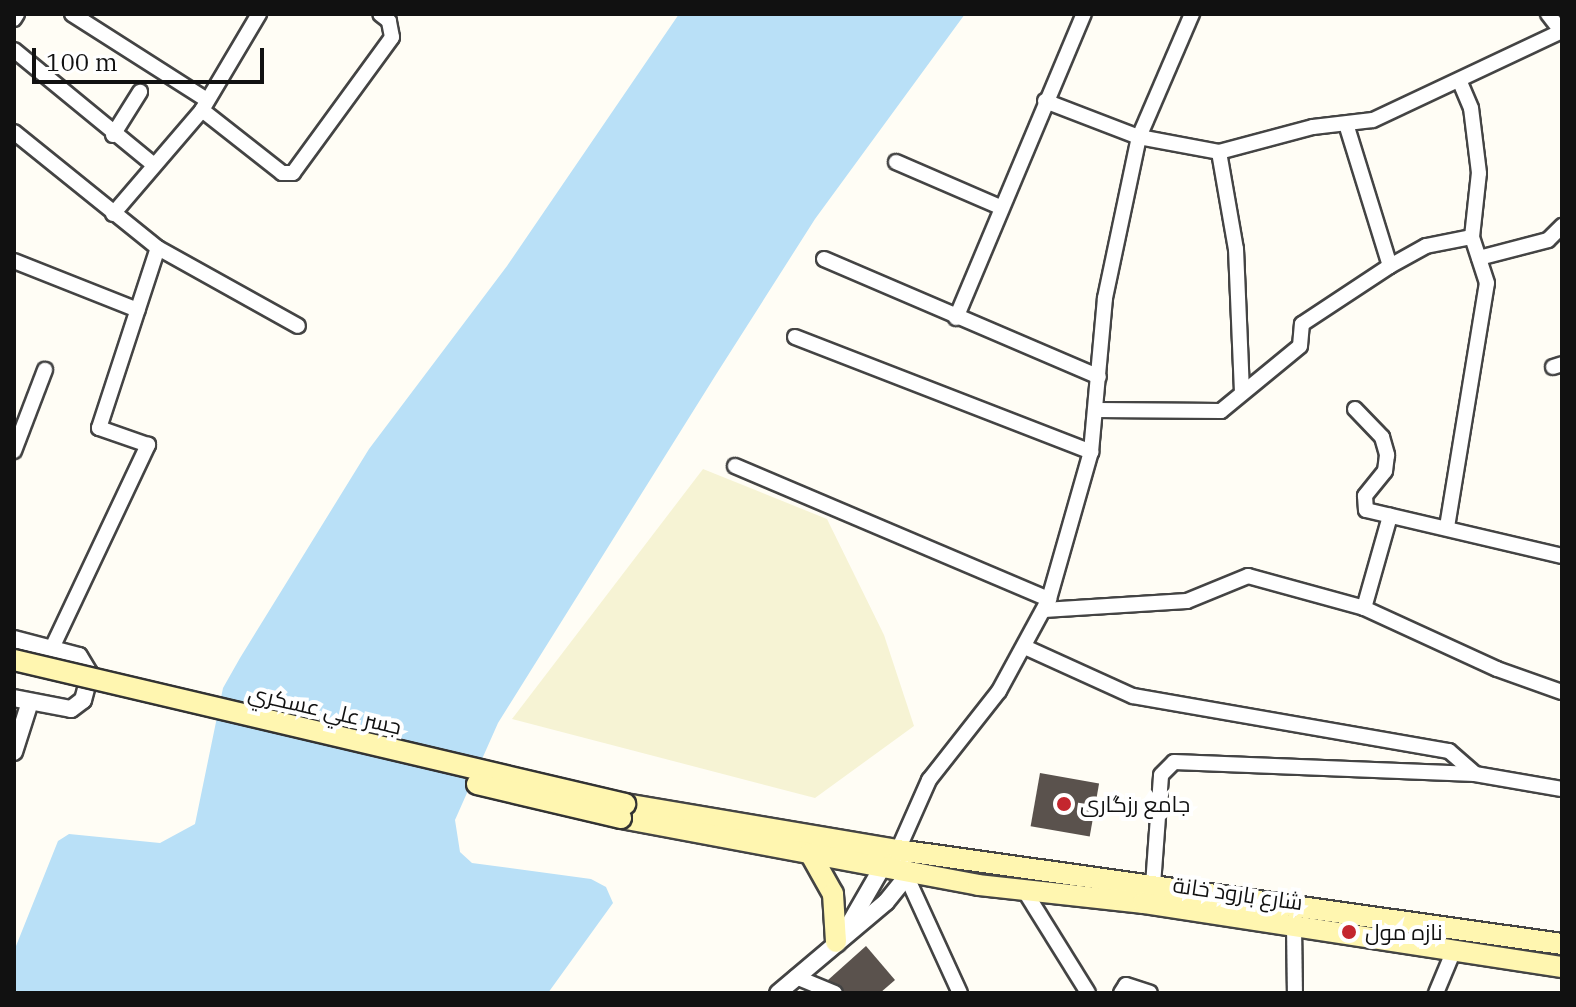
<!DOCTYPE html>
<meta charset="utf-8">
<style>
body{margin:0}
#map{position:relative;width:1576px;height:1007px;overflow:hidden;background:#fffdf5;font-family:"IBM Plex Serif",Cairo,serif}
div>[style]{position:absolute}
.farmland>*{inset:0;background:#f6f3d4}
.water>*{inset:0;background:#b9e0f7}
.building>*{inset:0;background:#5a524d;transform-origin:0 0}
.roads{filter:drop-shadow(2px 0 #444) drop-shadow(-2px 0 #444) drop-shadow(0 2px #444) drop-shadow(0 -2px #444)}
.minor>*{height:14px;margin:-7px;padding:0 7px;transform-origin:7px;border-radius:7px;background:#fff}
.tertiary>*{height:16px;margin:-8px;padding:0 8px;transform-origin:8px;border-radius:8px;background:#fff}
.secondary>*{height:20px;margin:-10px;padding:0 10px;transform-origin:10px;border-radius:10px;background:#fff6b0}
.bridges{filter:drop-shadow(2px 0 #333) drop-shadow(-2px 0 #333) drop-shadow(0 2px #333) drop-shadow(0 -2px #333)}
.secondary-bridge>*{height:20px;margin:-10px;padding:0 10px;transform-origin:10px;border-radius:10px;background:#fff6b0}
.dots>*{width:22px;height:22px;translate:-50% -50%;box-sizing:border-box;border:4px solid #fff;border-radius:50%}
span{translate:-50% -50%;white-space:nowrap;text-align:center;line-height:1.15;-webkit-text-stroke:8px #fff;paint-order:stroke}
.street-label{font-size:22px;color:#111}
.poi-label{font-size:22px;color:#111}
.left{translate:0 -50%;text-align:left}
.frame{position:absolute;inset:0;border:16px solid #111;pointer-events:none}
.scale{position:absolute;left:32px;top:48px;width:232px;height:36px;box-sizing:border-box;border:4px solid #111;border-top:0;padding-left:10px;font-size:24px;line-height:28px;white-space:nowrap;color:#111;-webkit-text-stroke:6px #fff;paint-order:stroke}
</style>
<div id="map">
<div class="farmland">
<div style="clip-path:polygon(703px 469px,827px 519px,884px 635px,914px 726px,815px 798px,512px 719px)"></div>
</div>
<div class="water">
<div style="clip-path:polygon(679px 14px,965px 14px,815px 219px,717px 373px,498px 723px,455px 820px,460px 852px,472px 863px,591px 879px,606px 887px,613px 903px,548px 993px,14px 993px,14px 951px,58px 841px,69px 834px,160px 843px,195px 824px,223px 688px,240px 658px,369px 449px,507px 266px)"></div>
</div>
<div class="building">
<div style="left:1040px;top:773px;width:60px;height:54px;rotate:10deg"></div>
<div style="clip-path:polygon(866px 946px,895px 980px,880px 993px,845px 993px,828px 980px)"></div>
</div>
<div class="roads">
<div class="minor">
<div style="left:72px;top:14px;width:156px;rotate:32.5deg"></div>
<div style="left:1548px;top:14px;width:23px;rotate:52deg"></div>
<div style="left:14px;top:19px;width:6px;rotate:-59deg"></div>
<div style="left:14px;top:50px;width:181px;rotate:39.4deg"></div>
<div style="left:1045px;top:101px;width:101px;rotate:21deg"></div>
<div style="left:1139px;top:137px;width:81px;rotate:10.6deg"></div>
<div style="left:1219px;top:152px;width:97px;rotate:-14.9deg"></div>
<div style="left:1313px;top:127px;width:60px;rotate:-6.7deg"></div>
<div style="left:1373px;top:120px;width:209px;rotate:-25.2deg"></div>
<div style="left:202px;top:110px;width:102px;rotate:38.2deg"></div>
<div style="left:282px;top:173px;width:11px"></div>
<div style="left:293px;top:173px;width:168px;rotate:-53.9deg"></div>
<div style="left:392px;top:37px;width:16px;rotate:-101deg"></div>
<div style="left:389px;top:21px;width:11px;rotate:-142deg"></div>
<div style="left:14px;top:132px;width:185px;rotate:38.9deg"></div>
<div style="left:158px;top:248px;width:160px;rotate:29.1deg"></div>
<div style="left:113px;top:135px;width:51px;rotate:-57.9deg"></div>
<div style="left:1219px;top:152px;width:98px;rotate:80.1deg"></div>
<div style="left:1236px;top:249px;width:143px;rotate:87.6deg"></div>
<div style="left:896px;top:162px;width:113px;rotate:23.4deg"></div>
<div style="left:113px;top:214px;width:137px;rotate:-49.4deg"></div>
<div style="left:202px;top:110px;width:112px;rotate:-59.3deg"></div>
<div style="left:1479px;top:258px;width:71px;rotate:-14.6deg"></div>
<div style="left:1548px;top:240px;width:20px;rotate:-45deg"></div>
<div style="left:824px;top:259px;width:299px;rotate:23.2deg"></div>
<div style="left:14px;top:261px;width:133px;rotate:21.6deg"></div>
<div style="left:1390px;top:266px;width:41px;rotate:-29.1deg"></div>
<div style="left:1426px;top:246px;width:47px;rotate:-11.1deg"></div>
<div style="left:956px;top:318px;width:330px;rotate:-67.2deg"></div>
<div style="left:795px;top:337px;width:318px;rotate:21.2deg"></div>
<div style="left:1553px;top:367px;width:9px;rotate:-18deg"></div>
<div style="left:1355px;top:409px;width:39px;rotate:46deg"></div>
<div style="left:1382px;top:437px;width:19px;rotate:74deg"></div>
<div style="left:1387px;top:455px;width:16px;rotate:97deg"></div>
<div style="left:1385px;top:471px;width:32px;rotate:129deg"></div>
<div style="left:1365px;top:496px;width:14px;rotate:86deg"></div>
<div style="left:1366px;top:510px;width:201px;rotate:13.2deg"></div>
<div style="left:1097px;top:410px;width:124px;rotate:0.5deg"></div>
<div style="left:1221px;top:411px;width:102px;rotate:-39.4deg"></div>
<div style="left:1300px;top:346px;width:22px;rotate:-85deg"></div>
<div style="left:1302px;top:324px;width:105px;rotate:-33.4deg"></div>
<div style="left:1390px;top:266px;width:149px;rotate:-107.2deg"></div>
<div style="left:14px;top:451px;width:87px;rotate:-69.1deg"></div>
<div style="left:735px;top:466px;width:341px;rotate:23deg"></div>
<div style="left:1447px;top:527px;width:247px;rotate:-80.7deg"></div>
<div style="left:1487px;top:283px;width:48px;rotate:-108.1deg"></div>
<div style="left:1472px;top:237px;width:64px;rotate:-83.8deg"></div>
<div style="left:1479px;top:173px;width:65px;rotate:-97deg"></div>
<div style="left:1471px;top:108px;width:30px;rotate:-113deg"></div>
<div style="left:1364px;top:608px;width:96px;rotate:-74.2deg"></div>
<div style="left:1044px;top:610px;width:143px;rotate:-3.6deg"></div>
<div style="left:1187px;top:601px;width:66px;rotate:-22.3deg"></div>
<div style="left:1248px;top:576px;width:120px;rotate:15.4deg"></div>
<div style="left:1364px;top:608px;width:146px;rotate:24.6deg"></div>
<div style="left:1497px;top:669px;width:69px;rotate:19.5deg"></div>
<div style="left:52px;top:648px;width:225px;rotate:-64.7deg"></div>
<div style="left:148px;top:445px;width:52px;rotate:-160.9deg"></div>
<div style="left:99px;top:428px;width:189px;rotate:-71.9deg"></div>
<div style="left:1027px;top:648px;width:116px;rotate:24.4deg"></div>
<div style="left:1133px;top:696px;width:321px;rotate:9.9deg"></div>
<div style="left:1449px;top:751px;width:35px;rotate:41deg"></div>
<div style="left:898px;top:850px;width:77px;rotate:-66.1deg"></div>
<div style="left:929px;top:780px;width:113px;rotate:-51.8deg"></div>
<div style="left:999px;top:691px;width:105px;rotate:-61.5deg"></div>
<div style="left:1049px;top:599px;width:153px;rotate:-74.1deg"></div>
<div style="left:1091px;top:452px;width:155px;rotate:-84.8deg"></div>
<div style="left:1105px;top:298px;width:165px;rotate:-78.1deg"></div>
<div style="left:1139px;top:137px;width:134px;rotate:-66.7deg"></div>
<div style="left:905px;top:873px;width:132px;rotate:65.4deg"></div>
<div style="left:1153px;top:885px;width:110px;rotate:-85.8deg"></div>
<div style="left:1161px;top:775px;width:18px;rotate:-45deg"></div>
<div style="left:1174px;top:762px;width:301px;rotate:2.3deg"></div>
<div style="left:1475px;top:774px;width:88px;rotate:9.8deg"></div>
<div style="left:1024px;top:890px;width:121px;rotate:58.1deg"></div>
<div style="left:1294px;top:925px;width:68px;rotate:89.2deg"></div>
<div style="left:796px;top:977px;width:42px;rotate:22.3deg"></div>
<div style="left:1121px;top:993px;width:9px;rotate:-58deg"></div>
<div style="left:1126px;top:985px;width:25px;rotate:18deg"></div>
<div style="left:1436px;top:993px;width:47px;rotate:-67.3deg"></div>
</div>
<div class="tertiary">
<div style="left:14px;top:639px;width:67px;rotate:14.7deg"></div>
<div style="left:79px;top:656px;width:21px;rotate:59deg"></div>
<div style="left:90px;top:674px;width:27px;rotate:105deg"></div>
<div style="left:83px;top:700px;width:15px;rotate:143deg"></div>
<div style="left:71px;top:709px;width:58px;rotate:-169.1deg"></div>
<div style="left:14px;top:752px;width:52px;rotate:-72.3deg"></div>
<div style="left:842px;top:937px;width:90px;rotate:-60deg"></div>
<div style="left:778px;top:993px;width:141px;rotate:-40.1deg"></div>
<div style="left:886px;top:902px;width:27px;rotate:-51deg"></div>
<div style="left:903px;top:881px;width:19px;rotate:-90deg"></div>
</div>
<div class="secondary">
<div style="left:625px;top:804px;width:277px;rotate:9.6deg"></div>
<div style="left:898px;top:850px;width:671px;rotate:8.06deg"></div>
<div style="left:621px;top:818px;width:363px;rotate:10.6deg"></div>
<div style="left:978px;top:885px;width:166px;rotate:6.2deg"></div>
<div style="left:1143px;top:903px;width:424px;rotate:8.7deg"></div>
<div style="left:810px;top:853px;width:47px;rotate:60.7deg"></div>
<div style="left:833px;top:894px;width:48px;rotate:86.4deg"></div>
</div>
</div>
<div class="bridges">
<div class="secondary-bridge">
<div style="left:14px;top:660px;width:628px;rotate:13.26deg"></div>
<div style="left:477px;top:784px;width:148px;rotate:13.3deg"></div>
</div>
</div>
<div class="dots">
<div style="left:1064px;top:804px;background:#c4262e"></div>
<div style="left:1349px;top:932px;background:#c4262e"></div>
</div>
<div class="street-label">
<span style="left:325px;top:709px;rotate:13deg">جسر علي عسكري</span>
<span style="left:1238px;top:893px;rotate:8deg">شارع بارود خانة</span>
</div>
<div class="poi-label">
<span class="left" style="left:1080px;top:804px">جامع رزگاری</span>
<span class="left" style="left:1365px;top:932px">نازه مول</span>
</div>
<div class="frame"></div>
<div class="scale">100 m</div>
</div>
